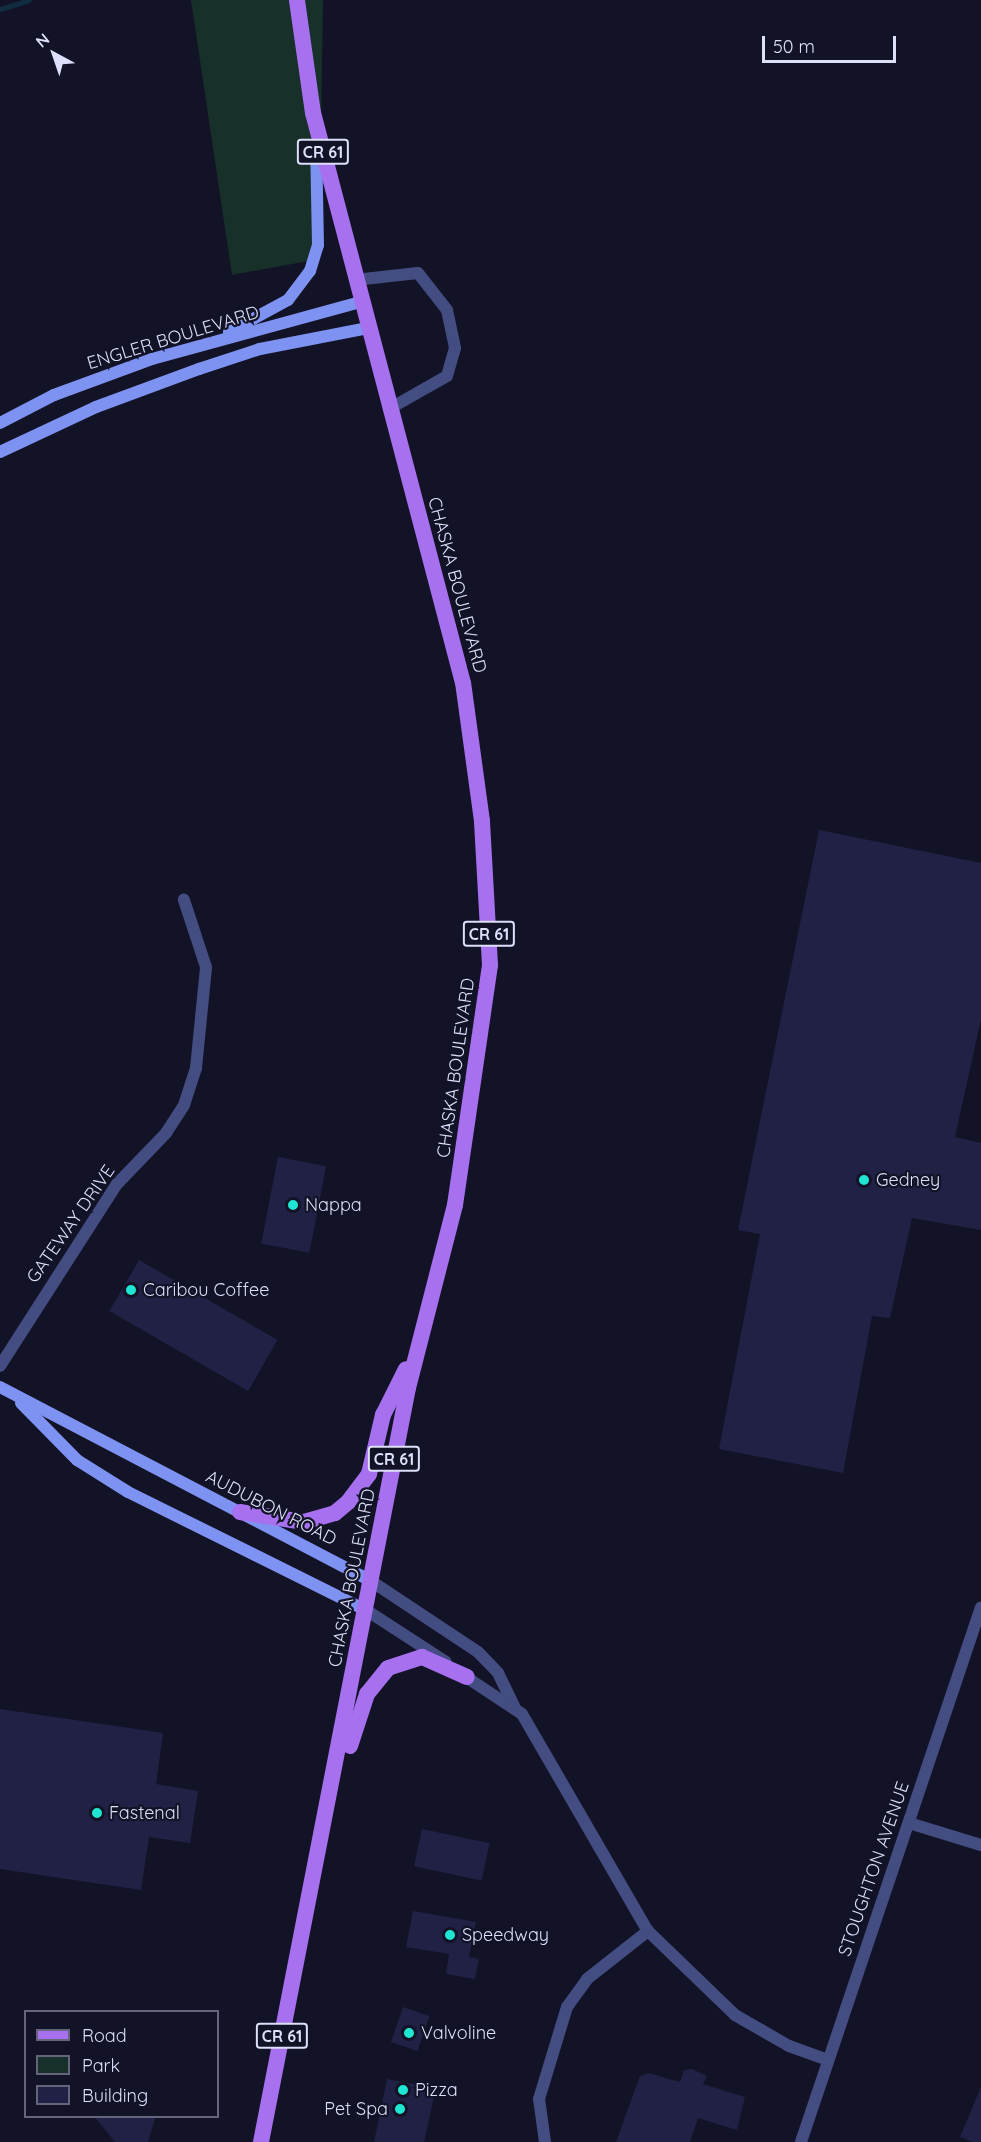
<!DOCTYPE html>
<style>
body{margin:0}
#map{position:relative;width:981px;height:2142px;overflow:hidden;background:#131327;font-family:Quicksand,sans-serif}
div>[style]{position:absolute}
.green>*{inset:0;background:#17302a}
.stream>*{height:5px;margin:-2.5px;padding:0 2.5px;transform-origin:2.5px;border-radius:2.5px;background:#112d42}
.building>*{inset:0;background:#212146;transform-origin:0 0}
.minor>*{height:12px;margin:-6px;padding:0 6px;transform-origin:6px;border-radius:6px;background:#434d81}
.tertiary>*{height:12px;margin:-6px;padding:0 6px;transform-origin:6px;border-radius:6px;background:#434d81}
.secondary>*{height:12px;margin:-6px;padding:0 6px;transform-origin:6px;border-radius:6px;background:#7e92f1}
.primary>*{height:16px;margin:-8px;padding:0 8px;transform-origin:8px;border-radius:8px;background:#a670ef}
.dots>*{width:16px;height:16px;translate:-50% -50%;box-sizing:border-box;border:3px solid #131327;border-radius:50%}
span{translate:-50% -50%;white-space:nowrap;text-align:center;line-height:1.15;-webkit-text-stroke:4.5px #131327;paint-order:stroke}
.shield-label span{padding:2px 4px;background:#131327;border:2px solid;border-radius:4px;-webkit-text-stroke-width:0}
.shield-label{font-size:16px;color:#dddffb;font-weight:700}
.street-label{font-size:18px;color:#dddffb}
.poi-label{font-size:18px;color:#dddffb}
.left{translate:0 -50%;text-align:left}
.right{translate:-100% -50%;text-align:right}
.legend{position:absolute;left:24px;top:2010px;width:195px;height:108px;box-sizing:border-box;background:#131327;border:2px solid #64657c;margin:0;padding:8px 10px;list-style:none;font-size:18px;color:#dddffb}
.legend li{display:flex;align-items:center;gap:12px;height:30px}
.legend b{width:30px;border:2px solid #64657c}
.north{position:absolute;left:24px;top:24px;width:60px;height:60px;-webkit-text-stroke:4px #131327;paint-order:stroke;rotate:320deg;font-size:16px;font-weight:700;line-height:24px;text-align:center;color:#dddffb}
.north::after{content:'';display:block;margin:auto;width:21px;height:27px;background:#dddffb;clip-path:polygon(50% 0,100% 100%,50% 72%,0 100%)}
.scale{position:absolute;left:762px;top:36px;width:134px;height:27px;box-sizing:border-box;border:3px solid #dddffb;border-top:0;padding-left:8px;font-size:18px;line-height:21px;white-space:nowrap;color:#dddffb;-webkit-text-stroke:4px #131327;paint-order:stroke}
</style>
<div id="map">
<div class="green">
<div style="clip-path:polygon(191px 0,323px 0,319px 259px,232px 275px)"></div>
</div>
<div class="stream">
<div style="left:0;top:9px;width:30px;rotate:-17deg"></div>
</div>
<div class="building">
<div style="clip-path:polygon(819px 830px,981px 863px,981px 1019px,955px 1137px,981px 1143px,981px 1230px,912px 1218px,890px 1318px,872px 1316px,843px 1473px,719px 1449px,760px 1234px,738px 1230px)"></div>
<div style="left:278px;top:1157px;width:49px;height:88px;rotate:11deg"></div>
<div style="left:139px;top:1260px;width:160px;height:59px;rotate:30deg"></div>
<div style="clip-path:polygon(0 1709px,163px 1733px,156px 1784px,198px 1791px,190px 1843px,149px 1837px,141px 1890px,0 1869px)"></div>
<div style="left:422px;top:1829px;width:69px;height:38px;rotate:12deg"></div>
<div style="clip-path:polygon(413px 1911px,476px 1922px,469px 1957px,479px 1959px,475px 1979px,446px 1974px,449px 1954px,406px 1947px)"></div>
<div style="left:403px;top:2007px;width:28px;height:37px;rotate:19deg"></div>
<div style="clip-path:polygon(692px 2069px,707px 2076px,703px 2084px,745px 2097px,737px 2130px,698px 2118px,690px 2142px,616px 2142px,640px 2076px,648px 2073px,680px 2082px,684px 2070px)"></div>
<div style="clip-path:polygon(387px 2079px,436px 2088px,424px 2142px,374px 2142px)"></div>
<div style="clip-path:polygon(981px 2087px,981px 2142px,973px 2142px,960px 2137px)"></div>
<div style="clip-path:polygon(94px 2116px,156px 2116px,148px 2142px,115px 2142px)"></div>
</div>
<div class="minor">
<div style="left:355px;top:280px;width:63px;rotate:-6.3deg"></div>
<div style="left:418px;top:273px;width:47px;rotate:51.9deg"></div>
<div style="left:447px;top:310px;width:39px;rotate:78deg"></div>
<div style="left:455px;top:348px;width:29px;rotate:106deg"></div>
<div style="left:447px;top:376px;width:67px;rotate:150.4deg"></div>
<div style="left:0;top:1366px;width:216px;rotate:-57.3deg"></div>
<div style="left:117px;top:1184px;width:71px;rotate:-46.1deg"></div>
<div style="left:166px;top:1133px;width:33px;rotate:-57deg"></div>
<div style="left:184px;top:1105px;width:39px;rotate:-72deg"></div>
<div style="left:196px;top:1068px;width:101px;rotate:-84.3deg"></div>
<div style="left:206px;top:967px;width:71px;rotate:-108.2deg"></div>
<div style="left:909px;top:1823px;width:75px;rotate:17deg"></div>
<div style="left:545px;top:2142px;width:43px;rotate:-97.9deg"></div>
<div style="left:539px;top:2099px;width:96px;rotate:-73.1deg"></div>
<div style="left:567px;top:2007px;width:34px;rotate:-54deg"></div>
<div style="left:587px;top:1979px;width:78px;rotate:-38.2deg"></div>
</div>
<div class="tertiary">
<div style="left:371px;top:1581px;width:128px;rotate:33.6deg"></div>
<div style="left:478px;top:1652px;width:29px;rotate:46deg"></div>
<div style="left:498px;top:1673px;width:37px;rotate:64deg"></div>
<div style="left:366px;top:1610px;width:95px;rotate:33deg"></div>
<div style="left:460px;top:1673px;width:74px;rotate:33.5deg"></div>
<div style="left:522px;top:1714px;width:251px;rotate:59.9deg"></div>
<div style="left:648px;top:1931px;width:121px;rotate:44deg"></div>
<div style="left:735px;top:2015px;width:62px;rotate:29.9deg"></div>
<div style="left:789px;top:2046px;width:41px;rotate:19.7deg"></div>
<div style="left:801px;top:2142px;width:564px;rotate:-71.4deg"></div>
</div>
<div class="secondary">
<div style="left:229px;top:332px;width:67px;rotate:-28.5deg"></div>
<div style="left:288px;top:300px;width:36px;rotate:-53deg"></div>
<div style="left:310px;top:271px;width:27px;rotate:-73deg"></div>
<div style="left:318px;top:245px;width:100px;rotate:-91.1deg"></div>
<div style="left:0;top:423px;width:61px;rotate:-27.4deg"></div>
<div style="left:54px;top:395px;width:104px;rotate:-20.2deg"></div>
<div style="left:152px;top:359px;width:217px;rotate:-15.3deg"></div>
<div style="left:0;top:452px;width:106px;rotate:-25.1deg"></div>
<div style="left:96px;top:407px;width:110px;rotate:-20.3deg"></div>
<div style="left:199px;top:369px;width:64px;rotate:-18.2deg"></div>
<div style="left:260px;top:349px;width:110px;rotate:-11deg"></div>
<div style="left:0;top:1387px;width:419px;rotate:27.6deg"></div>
<div style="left:21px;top:1403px;width:80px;rotate:45.5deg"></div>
<div style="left:77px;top:1460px;width:60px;rotate:32.1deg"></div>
<div style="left:128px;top:1492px;width:266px;rotate:26.4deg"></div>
</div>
<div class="primary">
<div style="left:240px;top:1512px;width:65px;rotate:8.9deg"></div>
<div style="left:304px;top:1522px;width:32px;rotate:-16deg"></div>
<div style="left:335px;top:1513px;width:17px;rotate:-40deg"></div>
<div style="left:348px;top:1502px;width:35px;rotate:-53deg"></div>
<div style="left:369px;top:1474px;width:61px;rotate:-76.7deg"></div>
<div style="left:383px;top:1415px;width:51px;rotate:-63.4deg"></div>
<div style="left:350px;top:1746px;width:55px;rotate:-71.9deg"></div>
<div style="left:367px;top:1694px;width:33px;rotate:-51deg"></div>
<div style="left:388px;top:1668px;width:36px;rotate:-18deg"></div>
<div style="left:422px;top:1657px;width:49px;rotate:24deg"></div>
<div style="left:261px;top:2142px;width:768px;rotate:-78.97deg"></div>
<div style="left:408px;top:1388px;width:189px;rotate:-75.6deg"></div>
<div style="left:455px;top:1205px;width:243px;rotate:-81.7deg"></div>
<div style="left:490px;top:965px;width:144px;rotate:-93.2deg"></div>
<div style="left:482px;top:821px;width:139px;rotate:-97.8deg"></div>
<div style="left:463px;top:683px;width:589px;rotate:-104.74deg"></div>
<div style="left:313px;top:113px;width:114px;rotate:-98.1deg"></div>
</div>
<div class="dots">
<div style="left:864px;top:1180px;background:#1ee6d2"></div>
<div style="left:293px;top:1205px;background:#1ee6d2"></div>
<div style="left:131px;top:1290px;background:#1ee6d2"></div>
<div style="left:97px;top:1813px;background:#1ee6d2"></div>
<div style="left:450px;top:1935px;background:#1ee6d2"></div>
<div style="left:409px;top:2033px;background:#1ee6d2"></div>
<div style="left:403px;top:2090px;background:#1ee6d2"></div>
<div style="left:400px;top:2109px;background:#1ee6d2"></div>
</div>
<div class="shield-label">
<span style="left:323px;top:152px">CR 61</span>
<span style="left:489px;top:934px">CR 61</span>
<span style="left:394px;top:1459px">CR 61</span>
<span style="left:282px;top:2036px">CR 61</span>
</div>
<div class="street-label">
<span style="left:173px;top:338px;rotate:-17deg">ENGLER BOULEVARD</span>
<span style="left:457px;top:585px;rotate:75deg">CHASKA BOULEVARD</span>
<span style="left:456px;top:1068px;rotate:-82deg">CHASKA BOULEVARD</span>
<span style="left:71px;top:1224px;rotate:-55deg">GATEWAY DRIVE</span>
<span style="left:271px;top:1508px;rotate:27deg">AUDUBON ROAD</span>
<span style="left:352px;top:1578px;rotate:-79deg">CHASKA BOULEVARD</span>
<span style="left:874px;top:1869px;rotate:-71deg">STOUGHTON AVENUE</span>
</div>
<div class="poi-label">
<span class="left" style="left:876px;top:1180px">Gedney</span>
<span class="left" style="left:305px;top:1205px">Nappa</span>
<span class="left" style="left:143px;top:1290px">Caribou Coffee</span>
<span class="left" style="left:109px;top:1813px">Fastenal</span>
<span class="left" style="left:462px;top:1935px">Speedway</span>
<span class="left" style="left:421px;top:2033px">Valvoline</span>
<span class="left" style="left:415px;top:2090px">Pizza</span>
<span class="right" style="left:388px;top:2109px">Pet Spa</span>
</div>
<ul class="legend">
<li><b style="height:8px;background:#a670ef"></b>Road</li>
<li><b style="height:16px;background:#17302a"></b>Park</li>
<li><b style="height:16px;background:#212146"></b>Building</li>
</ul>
<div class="north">N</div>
<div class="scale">50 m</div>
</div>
